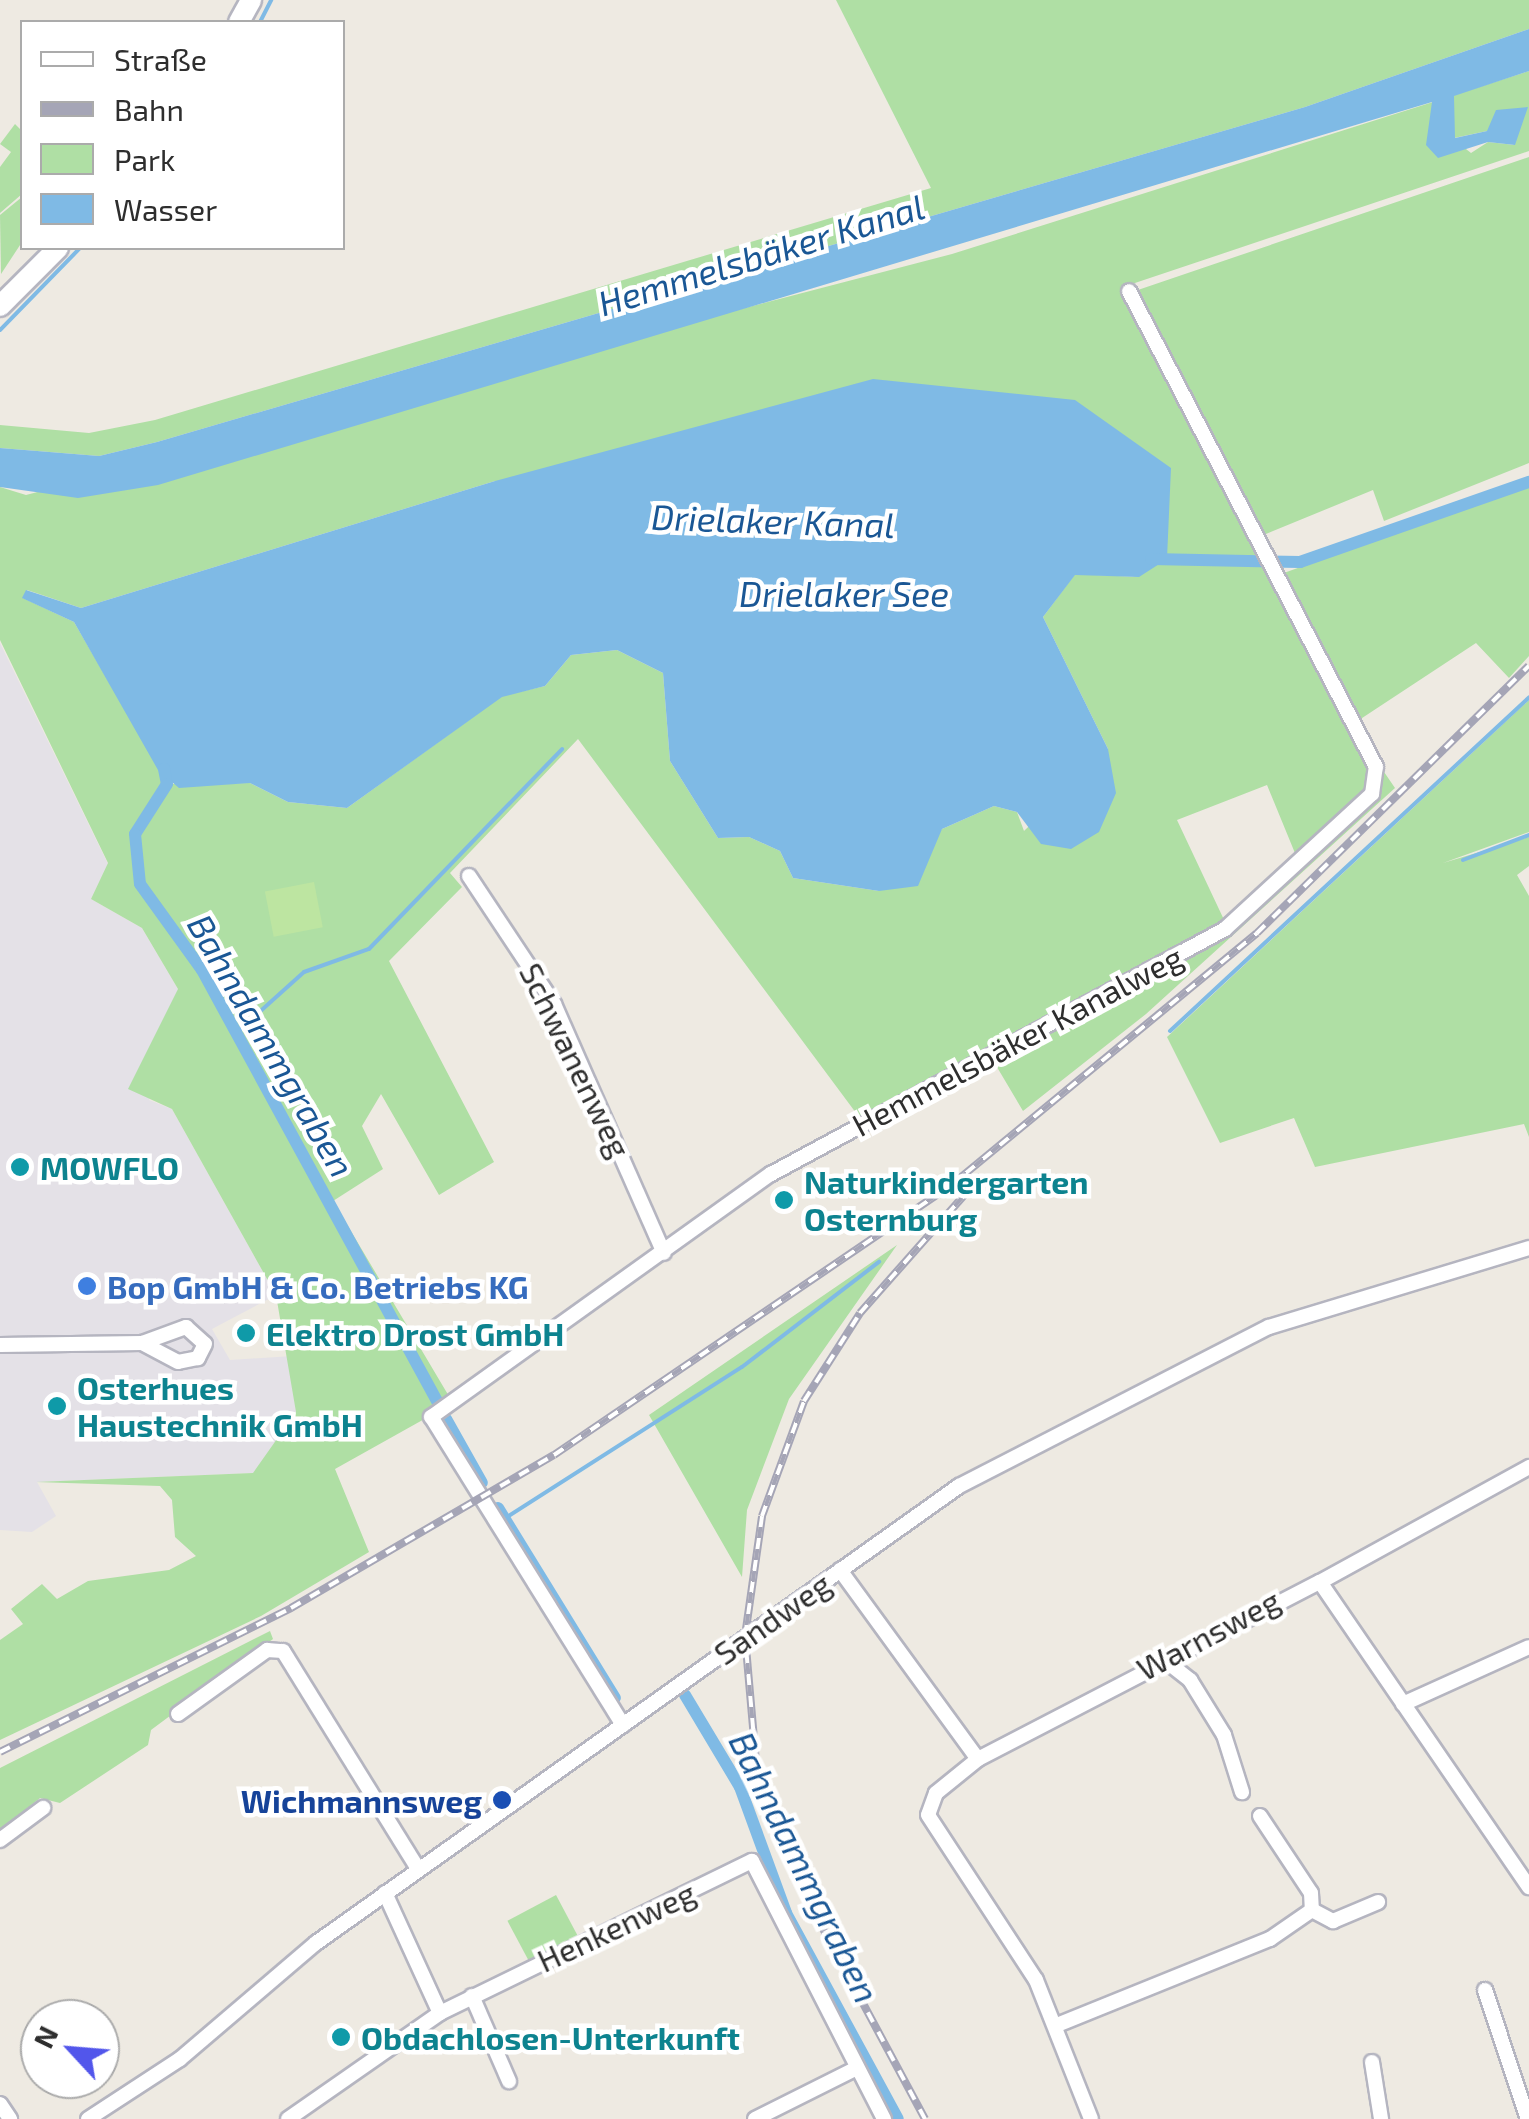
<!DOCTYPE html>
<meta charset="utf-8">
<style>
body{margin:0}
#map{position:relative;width:1529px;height:2119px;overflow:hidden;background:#eeeae2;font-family:"Exo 2",sans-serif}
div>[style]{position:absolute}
.industrial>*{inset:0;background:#e4e1e7}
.green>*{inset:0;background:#afdfa4;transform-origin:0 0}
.pitch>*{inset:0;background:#bde5a1;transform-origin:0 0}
.water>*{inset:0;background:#7fbae5}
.stream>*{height:4px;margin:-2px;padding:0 2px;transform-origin:2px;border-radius:2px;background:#7fbae5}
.canal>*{height:12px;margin:-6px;padding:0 6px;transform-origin:6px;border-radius:6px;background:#7fbae5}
.roads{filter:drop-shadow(2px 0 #b5b5c0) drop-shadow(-2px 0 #b5b5c0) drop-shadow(0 2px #b5b5c0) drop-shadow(0 -2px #b5b5c0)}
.minor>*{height:14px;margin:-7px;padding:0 7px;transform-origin:7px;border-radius:7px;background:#fff}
.secondary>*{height:20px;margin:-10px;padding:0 10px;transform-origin:10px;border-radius:10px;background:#fff}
.rail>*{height:8px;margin-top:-4px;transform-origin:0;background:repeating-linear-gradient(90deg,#fff 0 11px,#a5a5b6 0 22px);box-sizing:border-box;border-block:2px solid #a5a5b6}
.dots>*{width:28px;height:28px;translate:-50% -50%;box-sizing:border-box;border:5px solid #fff;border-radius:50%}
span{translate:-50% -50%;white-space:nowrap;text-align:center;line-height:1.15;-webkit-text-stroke:9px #fff;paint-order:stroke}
.street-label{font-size:32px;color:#2e2e2e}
.culture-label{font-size:32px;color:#0d838f;font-weight:700}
.left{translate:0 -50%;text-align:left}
.shop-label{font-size:32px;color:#366cbe;font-weight:700}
.transit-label{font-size:32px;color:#164399;font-weight:700}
.right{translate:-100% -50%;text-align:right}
.water-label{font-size:35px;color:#1a5795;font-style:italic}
.legend{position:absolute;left:20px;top:20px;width:325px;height:230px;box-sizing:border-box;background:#fff;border:2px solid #ababab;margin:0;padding:12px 18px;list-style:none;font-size:30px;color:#2e2e2e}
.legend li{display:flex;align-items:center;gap:20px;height:50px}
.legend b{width:50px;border:2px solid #ababab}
.north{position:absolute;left:20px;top:1999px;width:100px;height:100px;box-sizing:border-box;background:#fff;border:2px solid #ababab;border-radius:50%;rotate:296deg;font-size:28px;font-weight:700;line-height:40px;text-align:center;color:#2e2e2e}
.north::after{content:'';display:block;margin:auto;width:35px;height:45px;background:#5256eb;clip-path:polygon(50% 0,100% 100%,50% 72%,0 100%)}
</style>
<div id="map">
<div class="industrial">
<div style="clip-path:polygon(0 643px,108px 864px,91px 899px,142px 928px,178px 989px,149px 1100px,172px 1109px,276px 1295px,212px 1329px,230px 1360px,293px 1356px,296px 1412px,254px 1473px,37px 1482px,56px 1516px,32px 1532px,0 1530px)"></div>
</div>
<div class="green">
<div style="clip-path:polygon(836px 0,1529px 0,1529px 29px,1305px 107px,157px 442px,99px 456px,0 448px,0 425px,89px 433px,155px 420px,931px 188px)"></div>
<div style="clip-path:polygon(evenodd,1529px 71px,1529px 151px,1123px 287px,1369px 762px,1368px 791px,1297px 858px,1267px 785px,1177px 820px,1226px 924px,859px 1117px,578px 739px,450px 873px,462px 887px,389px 961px,494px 1162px,439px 1195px,381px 1094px,362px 1126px,383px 1169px,333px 1201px,453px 1403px,335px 1469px,369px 1552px,261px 1616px,0 1740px,0 1640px,23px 1624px,11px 1609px,42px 1584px,57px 1599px,88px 1581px,169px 1570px,196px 1556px,175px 1537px,172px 1500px,160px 1486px,36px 1482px,253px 1473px,296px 1412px,276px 1295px,172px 1109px,128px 1089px,178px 989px,142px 928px,91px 899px,108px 863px,0 640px,0 487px,26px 495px,952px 254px,1433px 102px,1436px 125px,1471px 153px,1488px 142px,1515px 145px,1487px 131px,1454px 138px,1454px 95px,1529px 71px,495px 481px,1139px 577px,1075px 574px,1043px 617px,1108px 749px,1024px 831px,1017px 812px,994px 806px,942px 829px,879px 891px,793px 878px,780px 851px,749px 837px,718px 838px,670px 761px,663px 673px,617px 650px,571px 655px,545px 686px,502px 696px,347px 808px,288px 802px,250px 783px,168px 784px,74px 622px,23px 598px,27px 590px,81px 608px,495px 481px)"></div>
<div style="clip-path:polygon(15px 124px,22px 131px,22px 194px,0 213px,0 167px,11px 152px,0 144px)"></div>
<div style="clip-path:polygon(1529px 157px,1529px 463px,1384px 521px,1373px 490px,1261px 536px,1132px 292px)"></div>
<div style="clip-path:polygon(22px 197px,22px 242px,1px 274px,0 215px)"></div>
<div style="clip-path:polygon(1529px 485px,1529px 656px,1509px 678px,1476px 643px,1356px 722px,1281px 574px)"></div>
<div style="clip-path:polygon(1529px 700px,1529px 832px,1443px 863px,1529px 837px,1529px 866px,1517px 875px,1529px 896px,1529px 1137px,1524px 1124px,1315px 1167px,1294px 1118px,1220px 1143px,1167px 1037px)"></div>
<div style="clip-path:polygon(1382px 769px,1395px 788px,1146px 1014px,1023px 1111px,991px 1057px,1218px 942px,1374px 800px)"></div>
<div style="clip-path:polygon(897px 1245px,789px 1399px,747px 1510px,742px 1577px,649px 1415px)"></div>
<div style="clip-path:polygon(270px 1631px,273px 1639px,151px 1730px,148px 1745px,60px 1803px,40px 1798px,0 1830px,0 1768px)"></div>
<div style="left:556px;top:1895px;width:53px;height:55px;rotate:62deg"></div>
</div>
<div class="pitch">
<div style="left:314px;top:882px;width:46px;height:50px;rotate:79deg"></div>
</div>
<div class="water">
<div style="clip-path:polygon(1529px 29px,1529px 71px,1454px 96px,1455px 138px,1487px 131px,1496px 110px,1528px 107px,1515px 145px,1488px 142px,1438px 158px,1426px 145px,1432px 102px,158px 485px,78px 498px,0 487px,0 448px,99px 456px,157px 442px,1305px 107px)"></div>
<div style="clip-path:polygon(873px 379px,1075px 400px,1171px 468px,1167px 559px,1139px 577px,1075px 575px,1043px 617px,1108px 749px,1116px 793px,1099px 832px,1071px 849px,1041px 844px,1017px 812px,994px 806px,942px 829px,918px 886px,879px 891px,793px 878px,780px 851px,749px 837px,718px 838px,670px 761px,663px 673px,617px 650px,571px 655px,545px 686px,502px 697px,347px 808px,288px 802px,250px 783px,179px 788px,158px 770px,74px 622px,22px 598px,26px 590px,81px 608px,495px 481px)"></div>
</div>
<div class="stream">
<div style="left:260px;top:22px;width:25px;rotate:-63deg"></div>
<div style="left:0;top:330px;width:115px;rotate:-45.7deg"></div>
<div style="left:1463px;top:860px;width:71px;rotate:-20.7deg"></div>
<div style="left:1170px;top:1031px;width:490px;rotate:-42.9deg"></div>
<div style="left:236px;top:1033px;width:91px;rotate:-41.9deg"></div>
<div style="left:304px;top:972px;width:69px;rotate:-19.5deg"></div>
<div style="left:369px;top:949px;width:278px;rotate:-46deg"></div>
<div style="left:504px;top:1519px;width:282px;rotate:-32.6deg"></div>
<div style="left:742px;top:1367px;width:173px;rotate:-37.5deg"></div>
</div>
<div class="canal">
<div style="left:1151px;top:559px;width:149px;rotate:1.2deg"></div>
<div style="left:1300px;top:562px;width:243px;rotate:-19.3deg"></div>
<div style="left:164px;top:769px;width:15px;rotate:79deg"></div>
<div style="left:167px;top:784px;width:59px;rotate:122.6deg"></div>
<div style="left:135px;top:834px;width:50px;rotate:84.3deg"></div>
<div style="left:140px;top:884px;width:106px;rotate:54.2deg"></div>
<div style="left:202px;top:970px;width:495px;rotate:61.4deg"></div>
<div style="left:446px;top:1419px;width:73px;rotate:60.6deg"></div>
<div style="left:498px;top:1508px;width:223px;rotate:58.4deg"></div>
<div style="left:685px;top:1695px;width:107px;rotate:59.1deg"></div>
<div style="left:740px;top:1787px;width:134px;rotate:69.9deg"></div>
<div style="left:786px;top:1913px;width:234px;rotate:61.5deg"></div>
</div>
<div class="roads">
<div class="minor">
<div style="left:469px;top:876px;width:154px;rotate:56.4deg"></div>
<div style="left:554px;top:1004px;width:272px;rotate:66.2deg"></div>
<div style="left:0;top:1345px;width:142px;rotate:-0.8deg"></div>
<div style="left:142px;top:1343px;width:47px;rotate:-20deg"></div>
<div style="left:186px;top:1327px;width:25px;rotate:42deg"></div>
<div style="left:205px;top:1344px;width:16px;rotate:117deg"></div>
<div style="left:198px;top:1358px;width:20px;rotate:169deg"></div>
<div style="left:178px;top:1362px;width:41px;rotate:-152.2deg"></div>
<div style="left:840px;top:1570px;width:234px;rotate:53.9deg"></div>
<div style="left:978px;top:1759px;width:385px;rotate:-27.4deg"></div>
<div style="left:1320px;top:1582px;width:370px;rotate:55.6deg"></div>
<div style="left:1320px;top:1582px;width:239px;rotate:-28.8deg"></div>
<div style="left:1162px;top:1658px;width:36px;rotate:38deg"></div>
<div style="left:1190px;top:1680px;width:65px;rotate:58.3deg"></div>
<div style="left:1224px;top:1735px;width:60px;rotate:72.5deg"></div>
<div style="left:1403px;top:1704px;width:138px;rotate:-24.3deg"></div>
<div style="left:178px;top:1714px;width:110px;rotate:-35.7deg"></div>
<div style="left:267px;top:1650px;width:16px;rotate:4deg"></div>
<div style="left:283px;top:1651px;width:256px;rotate:58.2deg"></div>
<div style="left:623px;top:1725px;width:363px;rotate:-121.9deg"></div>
<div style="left:431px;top:1417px;width:418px;rotate:-35.6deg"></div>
<div style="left:771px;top:1174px;width:516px;rotate:-28.35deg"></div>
<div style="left:1225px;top:929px;width:200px;rotate:-42.6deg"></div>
<div style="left:1372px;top:794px;width:27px;rotate:-82deg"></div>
<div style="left:1376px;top:767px;width:536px;rotate:-117.43deg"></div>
<div style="left:978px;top:1759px;width:54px;rotate:141deg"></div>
<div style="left:936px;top:1793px;width:23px;rotate:110deg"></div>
<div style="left:928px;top:1815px;width:197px;rotate:56.8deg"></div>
<div style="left:1036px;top:1980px;width:149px;rotate:68.4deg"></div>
<div style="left:1260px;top:1816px;width:92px;rotate:56.5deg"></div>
<div style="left:1311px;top:1893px;width:17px;rotate:87deg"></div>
<div style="left:1312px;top:1910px;width:24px;rotate:28deg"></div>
<div style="left:1333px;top:1921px;width:49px;rotate:-22.9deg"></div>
<div style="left:0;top:1840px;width:54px;rotate:-36.7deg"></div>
<div style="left:385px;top:1893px;width:132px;rotate:65.4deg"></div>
<div style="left:440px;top:2013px;width:347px;rotate:-26deg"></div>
<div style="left:752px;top:1861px;width:290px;rotate:62.9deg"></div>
<div style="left:1485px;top:1990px;width:136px;rotate:71.6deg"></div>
<div style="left:472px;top:1996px;width:93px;rotate:66.5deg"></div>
<div style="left:1057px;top:2025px;width:230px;rotate:-22deg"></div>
<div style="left:1270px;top:1939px;width:51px;rotate:-34.6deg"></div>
<div style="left:1372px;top:2062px;width:58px;rotate:81deg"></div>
<div style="left:0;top:2104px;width:18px;rotate:56deg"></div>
<div style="left:88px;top:2119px;width:110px;rotate:-33.1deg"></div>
<div style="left:180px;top:2059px;width:179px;rotate:-40.5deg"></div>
<div style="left:316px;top:1943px;width:789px;rotate:-35.4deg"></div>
<div style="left:959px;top:1486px;width:348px;rotate:-27.2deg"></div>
<div style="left:1269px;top:1327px;width:272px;rotate:-16.9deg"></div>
<div style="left:288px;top:2119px;width:185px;rotate:-34.9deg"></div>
<div style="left:755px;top:2119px;width:114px;rotate:-26.6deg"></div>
</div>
<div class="secondary">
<div style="left:239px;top:22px;width:25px;rotate:-61deg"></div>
<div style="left:0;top:306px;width:82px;rotate:-45deg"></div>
</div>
</div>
<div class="rail">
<div style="left:0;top:1752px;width:325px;rotate:-26.3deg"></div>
<div style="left:291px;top:1608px;width:304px;rotate:-30.2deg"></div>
<div style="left:554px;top:1455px;width:477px;rotate:-34.2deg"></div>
<div style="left:949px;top:1187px;width:399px;rotate:-39.5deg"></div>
<div style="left:1257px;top:933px;width:381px;rotate:-44.5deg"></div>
<div style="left:925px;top:2119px;width:279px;rotate:-118.2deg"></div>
<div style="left:793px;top:1873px;width:106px;rotate:-109.8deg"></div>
<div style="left:757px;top:1773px;width:138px;rotate:-95deg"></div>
<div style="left:745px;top:1636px;width:121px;rotate:-81.9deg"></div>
<div style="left:762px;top:1516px;width:122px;rotate:-69.9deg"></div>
<div style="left:804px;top:1401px;width:104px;rotate:-57.5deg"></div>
<div style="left:860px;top:1313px;width:183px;rotate:-48.5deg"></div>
</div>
<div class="dots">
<div style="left:20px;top:1167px;background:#0f9aa8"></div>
<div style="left:784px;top:1200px;background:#0f9aa8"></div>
<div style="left:87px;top:1286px;background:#3f7fe0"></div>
<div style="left:246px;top:1333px;background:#0f9aa8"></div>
<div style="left:57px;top:1406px;background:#0f9aa8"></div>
<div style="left:502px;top:1800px;background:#1a4fb4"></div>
<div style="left:341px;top:2037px;background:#0f9aa8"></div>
</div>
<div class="street-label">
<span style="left:1017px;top:1040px;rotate:-28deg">Hemmelsbäker Kanalweg</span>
<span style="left:576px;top:1060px;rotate:64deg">Schwanenweg</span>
<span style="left:772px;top:1618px;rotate:-35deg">Sandweg</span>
<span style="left:1208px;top:1634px;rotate:-28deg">Warnsweg</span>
<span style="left:616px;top:1926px;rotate:-25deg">Henkenweg</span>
</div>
<div class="culture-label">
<span class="left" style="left:40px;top:1167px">MOWFLO</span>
<span class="left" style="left:804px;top:1200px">Naturkindergarten<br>Osternburg</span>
<span class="left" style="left:266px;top:1333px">Elektro Drost GmbH</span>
<span class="left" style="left:77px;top:1406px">Osterhues<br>Haustechnik GmbH</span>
<span class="left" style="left:361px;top:2037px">Obdachlosen-Unterkunft</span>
</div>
<div class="shop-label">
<span class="left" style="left:107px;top:1286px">Bop GmbH &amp; Co. Betriebs KG</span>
</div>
<div class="transit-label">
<span class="right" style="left:482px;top:1800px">Wichmannsweg</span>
</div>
<div class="water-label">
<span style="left:761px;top:254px;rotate:-17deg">Hemmelsbäker Kanal</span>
<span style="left:773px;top:520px;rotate:2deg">Drielaker Kanal</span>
<span style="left:844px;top:593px">Drielaker See</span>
<span style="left:272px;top:1045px;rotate:60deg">Bahndammgraben</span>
<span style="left:805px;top:1867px;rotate:64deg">Bahndammgraben</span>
</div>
<ul class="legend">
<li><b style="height:12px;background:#fff"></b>Straße</li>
<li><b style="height:12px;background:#a5a5b6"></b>Bahn</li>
<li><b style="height:28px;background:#afdfa4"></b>Park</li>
<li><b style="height:28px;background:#7fbae5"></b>Wasser</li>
</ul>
<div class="north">N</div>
</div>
